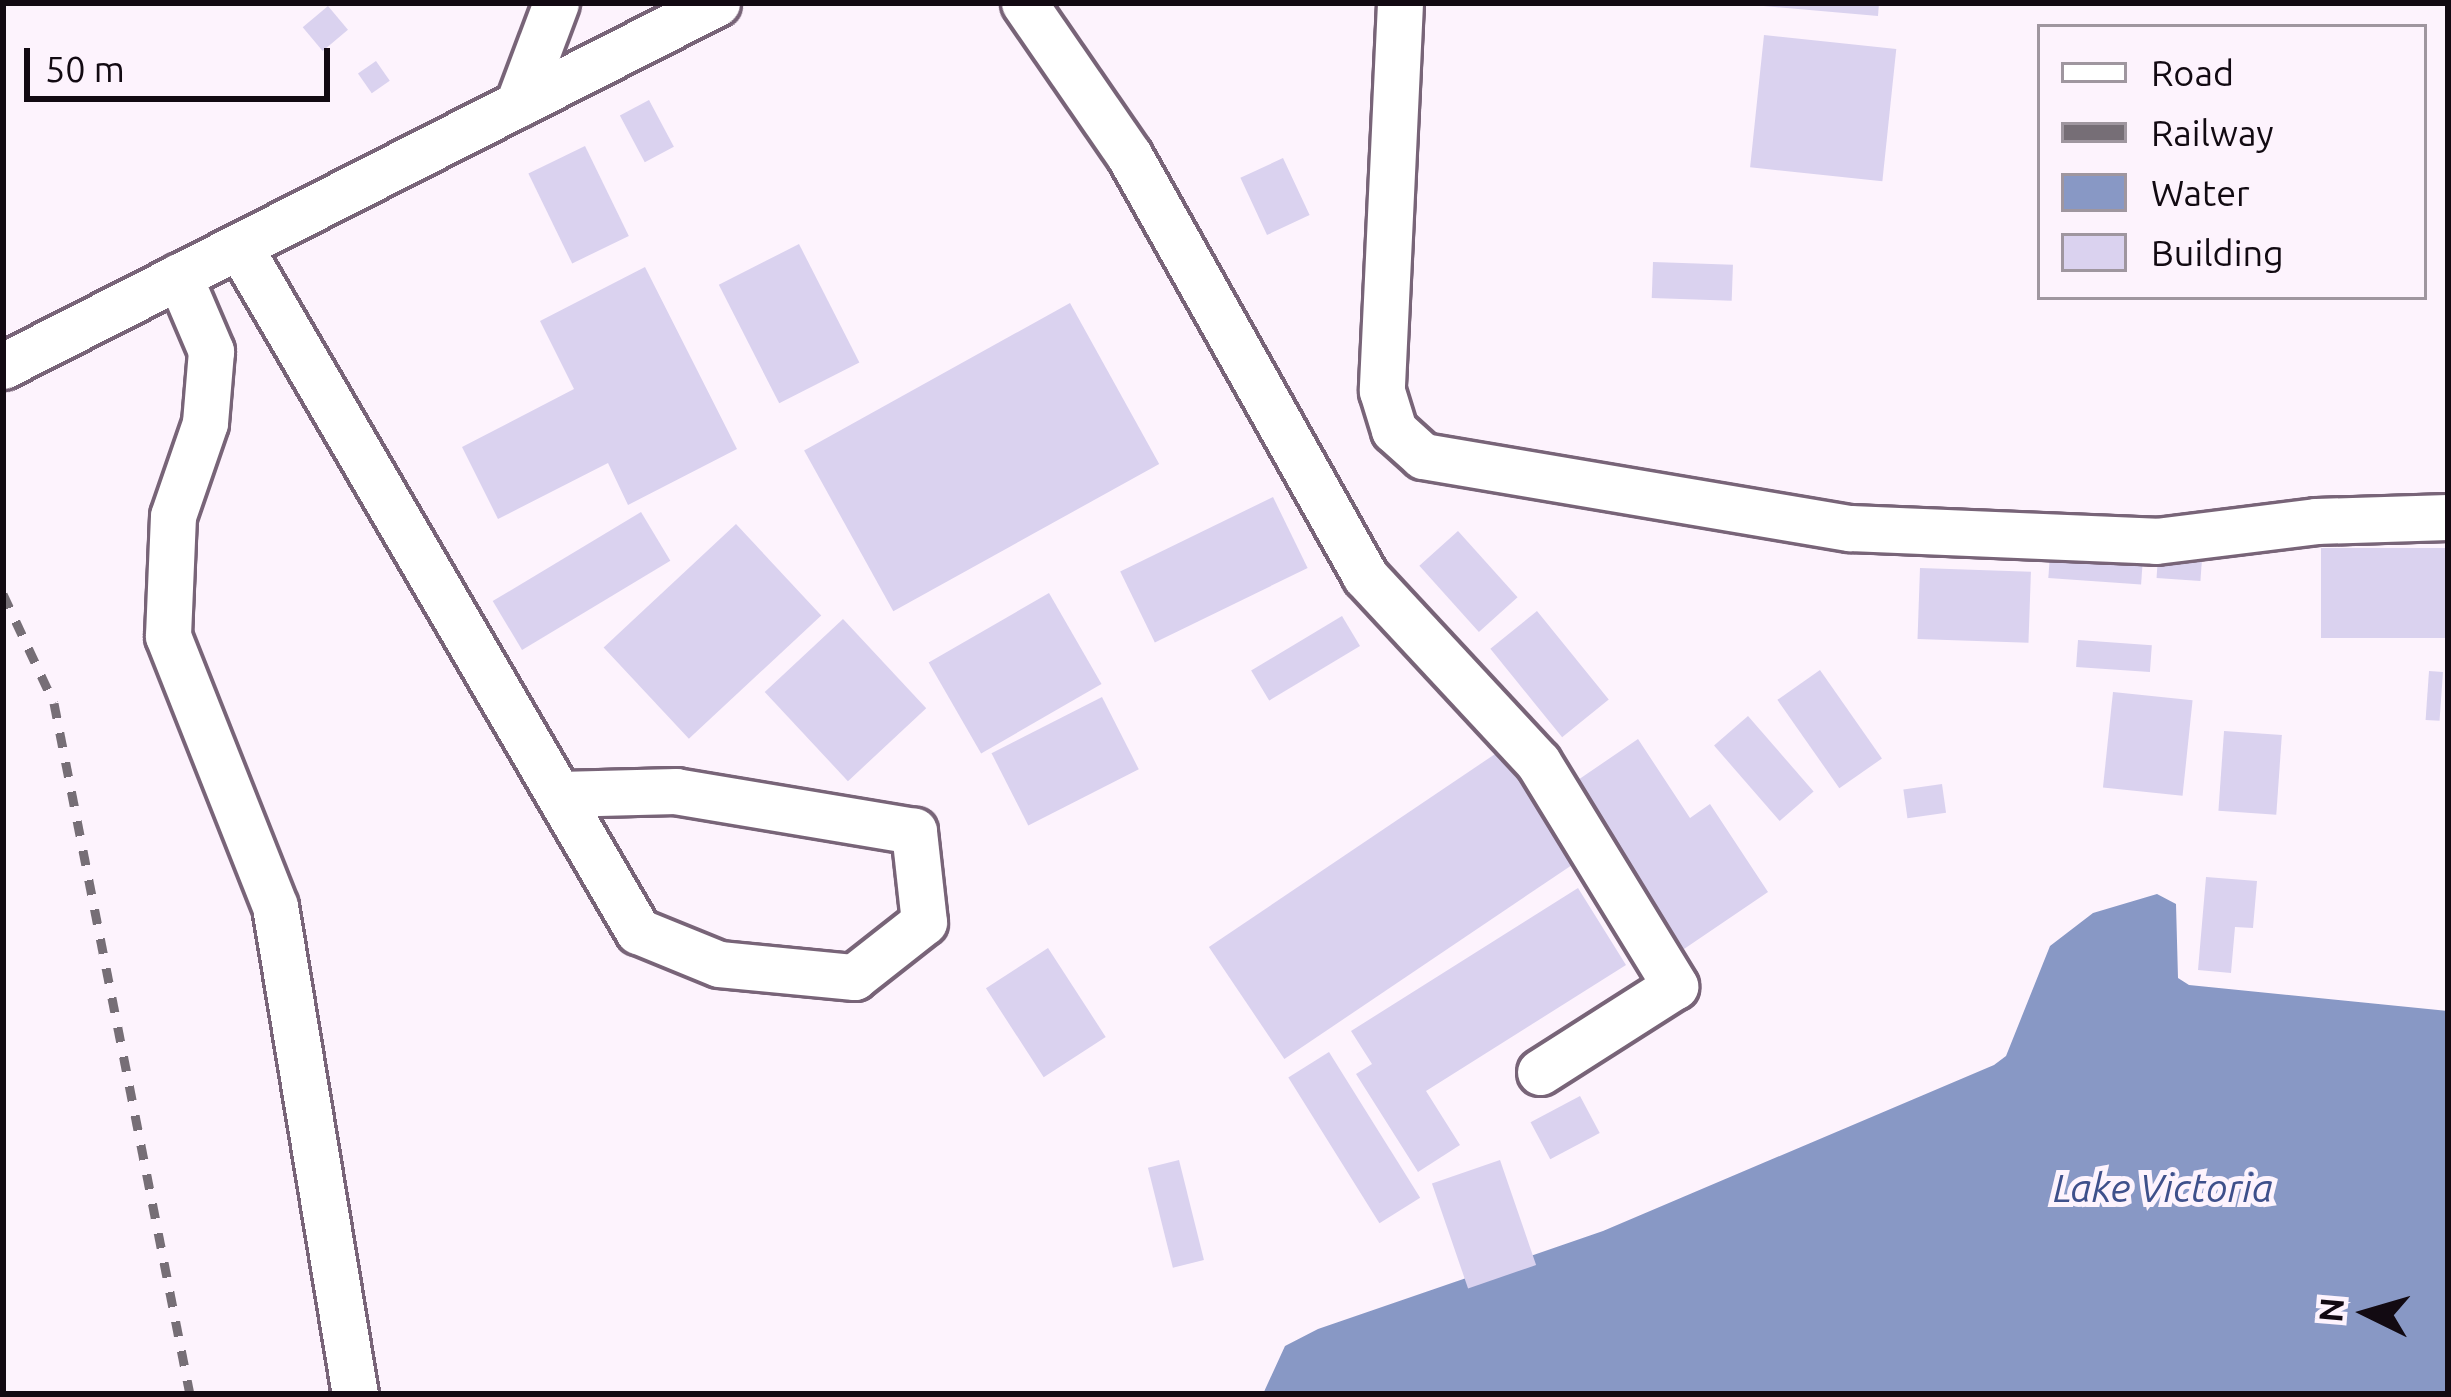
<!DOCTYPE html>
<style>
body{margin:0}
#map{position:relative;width:2451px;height:1397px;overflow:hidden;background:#fdf3fd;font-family:Ubuntu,sans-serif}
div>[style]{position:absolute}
.water>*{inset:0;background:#8898c5}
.building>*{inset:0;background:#dad2ef;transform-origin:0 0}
.roads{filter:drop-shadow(3px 0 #786478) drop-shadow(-3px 0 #786478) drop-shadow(0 3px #786478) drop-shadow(0 -3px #786478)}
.minor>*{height:45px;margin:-22.5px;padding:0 22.5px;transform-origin:22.5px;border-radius:22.5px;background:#fff}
.rail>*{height:9px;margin-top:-4.5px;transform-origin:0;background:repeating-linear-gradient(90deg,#766e76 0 15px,transparent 0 30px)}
span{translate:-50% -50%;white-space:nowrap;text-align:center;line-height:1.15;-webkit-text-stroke:10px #fdf3fd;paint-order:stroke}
.water-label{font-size:39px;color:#3e508b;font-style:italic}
.frame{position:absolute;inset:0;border:6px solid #120a12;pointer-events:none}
.legend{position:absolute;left:2037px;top:24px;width:390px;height:276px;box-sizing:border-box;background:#fdf3fd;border:3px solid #9f969f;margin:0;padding:15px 21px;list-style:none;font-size:36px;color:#120a12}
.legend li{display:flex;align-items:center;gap:24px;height:60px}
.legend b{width:60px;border:3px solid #9f969f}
.north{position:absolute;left:2307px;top:1253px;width:120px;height:120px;-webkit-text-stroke:9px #fdf3fd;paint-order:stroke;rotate:275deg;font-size:33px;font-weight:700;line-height:48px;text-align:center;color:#120a12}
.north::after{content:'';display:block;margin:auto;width:42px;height:54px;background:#120a12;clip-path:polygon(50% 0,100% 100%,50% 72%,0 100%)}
.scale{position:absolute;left:24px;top:48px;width:306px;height:54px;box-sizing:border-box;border:6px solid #120a12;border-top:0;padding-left:15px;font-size:36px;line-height:42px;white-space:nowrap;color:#120a12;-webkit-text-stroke:9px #fdf3fd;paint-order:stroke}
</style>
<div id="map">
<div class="water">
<div style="clip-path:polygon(2157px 894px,2176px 904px,2178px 978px,2189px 985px,2448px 1011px,2448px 1394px,1263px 1394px,1285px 1346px,1318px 1329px,1603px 1231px,1994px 1065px,2006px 1056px,2050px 946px,2093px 913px)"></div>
</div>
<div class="building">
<div style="clip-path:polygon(1730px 3px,1879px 3px,1878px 16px)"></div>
<div style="left:328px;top:6px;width:31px;height:33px;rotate:50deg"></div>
<div style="left:1764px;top:35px;width:133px;height:133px;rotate:6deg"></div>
<div style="left:376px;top:61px;width:24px;height:22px;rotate:55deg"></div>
<div style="left:649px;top:100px;width:53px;height:33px;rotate:62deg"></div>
<div style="left:585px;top:146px;width:100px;height:63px;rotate:64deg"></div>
<div style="left:1283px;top:158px;width:63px;height:47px;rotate:65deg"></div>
<div style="left:799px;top:244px;width:133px;height:90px;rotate:63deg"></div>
<div style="left:1653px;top:262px;width:80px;height:36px;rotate:2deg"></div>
<div style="clip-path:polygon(645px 267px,737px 449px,628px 505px,608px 463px,498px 519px,462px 447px,574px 389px,540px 321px)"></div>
<div style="left:1070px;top:303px;width:184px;height:304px;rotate:61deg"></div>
<div style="left:1273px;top:497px;width:79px;height:170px;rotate:64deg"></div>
<div style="left:641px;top:512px;width:57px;height:173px;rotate:59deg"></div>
<div style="left:736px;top:524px;width:125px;height:181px;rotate:47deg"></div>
<div style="left:1458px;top:531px;width:89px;height:52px;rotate:48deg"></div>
<div style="left:2321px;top:548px;width:127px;height:90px"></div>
<div style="left:2050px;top:554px;width:93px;height:24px;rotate:4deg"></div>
<div style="left:2158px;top:557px;width:44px;height:21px;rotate:4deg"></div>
<div style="left:1920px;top:568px;width:111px;height:71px;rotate:2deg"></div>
<div style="left:1049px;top:593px;width:105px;height:139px;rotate:60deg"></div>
<div style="left:1537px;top:611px;width:114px;height:60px;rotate:51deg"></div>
<div style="left:1342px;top:616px;width:35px;height:106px;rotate:59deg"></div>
<div style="left:843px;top:619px;width:122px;height:107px;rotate:47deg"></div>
<div style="left:2078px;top:640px;width:74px;height:27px;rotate:4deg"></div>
<div style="left:1820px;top:670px;width:108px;height:52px;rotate:55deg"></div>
<div style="left:2429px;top:671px;width:14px;height:49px;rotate:4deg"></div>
<div style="left:2113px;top:692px;width:80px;height:96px;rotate:6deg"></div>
<div style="left:1102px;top:697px;width:81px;height:124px;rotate:63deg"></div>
<div style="left:1748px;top:716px;width:100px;height:45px;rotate:49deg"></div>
<div style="left:2224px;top:731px;width:58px;height:80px;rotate:4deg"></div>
<div style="clip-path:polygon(1638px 739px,1690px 818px,1710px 804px,1768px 892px,1684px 949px,1575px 782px)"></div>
<div style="left:1504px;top:748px;width:135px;height:356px;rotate:56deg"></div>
<div style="left:1942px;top:784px;width:29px;height:39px;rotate:82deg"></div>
<div style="clip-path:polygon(2206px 877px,2257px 881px,2253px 928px,2235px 927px,2231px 973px,2198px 970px)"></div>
<div style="clip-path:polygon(1578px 888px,1626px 965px,1426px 1091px,1460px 1145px,1418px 1172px,1356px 1074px,1372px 1064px,1351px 1031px)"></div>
<div style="left:1048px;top:948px;width:106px;height:74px;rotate:57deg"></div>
<div style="left:1329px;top:1052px;width:172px;height:48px;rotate:58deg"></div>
<div style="left:1580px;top:1096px;width:42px;height:56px;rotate:62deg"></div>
<div style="left:1179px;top:1160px;width:103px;height:32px;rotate:76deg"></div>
<div style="left:1500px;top:1160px;width:111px;height:72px;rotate:71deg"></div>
</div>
<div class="roads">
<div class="minor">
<div style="left:1024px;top:3px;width:185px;rotate:55.4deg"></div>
<div style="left:1129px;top:155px;width:483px;rotate:60.7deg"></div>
<div style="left:1365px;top:576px;width:254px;rotate:47.1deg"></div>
<div style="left:1538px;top:762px;width:263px;rotate:58.5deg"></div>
<div style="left:1675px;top:986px;width:160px;rotate:147.5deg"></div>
<div style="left:1400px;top:3px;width:388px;rotate:92.7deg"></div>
<div style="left:1382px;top:391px;width:41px;rotate:72.9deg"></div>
<div style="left:1394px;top:430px;width:39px;rotate:42deg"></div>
<div style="left:1423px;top:456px;width:433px;rotate:9.6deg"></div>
<div style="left:1850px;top:528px;width:306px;rotate:2.4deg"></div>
<div style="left:2156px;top:541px;width:161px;rotate:-7.1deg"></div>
<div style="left:2316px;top:521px;width:132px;rotate:-1.7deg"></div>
<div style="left:518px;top:104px;width:108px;rotate:-69.4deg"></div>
<div style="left:239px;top:246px;width:793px;rotate:59.78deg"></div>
<div style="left:638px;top:931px;width:87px;rotate:22.2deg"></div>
<div style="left:719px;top:964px;width:136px;rotate:5.5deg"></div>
<div style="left:854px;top:977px;width:89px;rotate:-38.2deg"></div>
<div style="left:924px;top:922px;width:92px;rotate:-96.3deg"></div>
<div style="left:914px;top:831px;width:241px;rotate:-170.5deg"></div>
<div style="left:676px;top:791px;width:117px;rotate:178.5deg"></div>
<div style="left:179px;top:276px;width:82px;rotate:66.9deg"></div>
<div style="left:211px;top:351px;width:72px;rotate:94.8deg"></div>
<div style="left:205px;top:423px;width:98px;rotate:109deg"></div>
<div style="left:173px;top:516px;width:120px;rotate:92.4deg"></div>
<div style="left:168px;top:636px;width:290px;rotate:68.4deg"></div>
<div style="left:275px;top:906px;width:495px;rotate:80.7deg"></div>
<div style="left:3px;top:366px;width:801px;rotate:-26.95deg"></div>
</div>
</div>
<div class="rail">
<div style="left:3px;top:594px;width:120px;rotate:64.9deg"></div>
<div style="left:54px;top:703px;width:704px;rotate:78.87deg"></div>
</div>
<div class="water-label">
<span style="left:2163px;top:1188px">Lake Victoria</span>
</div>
<div class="frame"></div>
<ul class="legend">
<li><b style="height:15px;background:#fff"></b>Road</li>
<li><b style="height:15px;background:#766e76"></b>Railway</li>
<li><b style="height:33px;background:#8898c5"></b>Water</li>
<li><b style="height:33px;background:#dad2ef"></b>Building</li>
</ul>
<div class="north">N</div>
<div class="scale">50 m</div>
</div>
